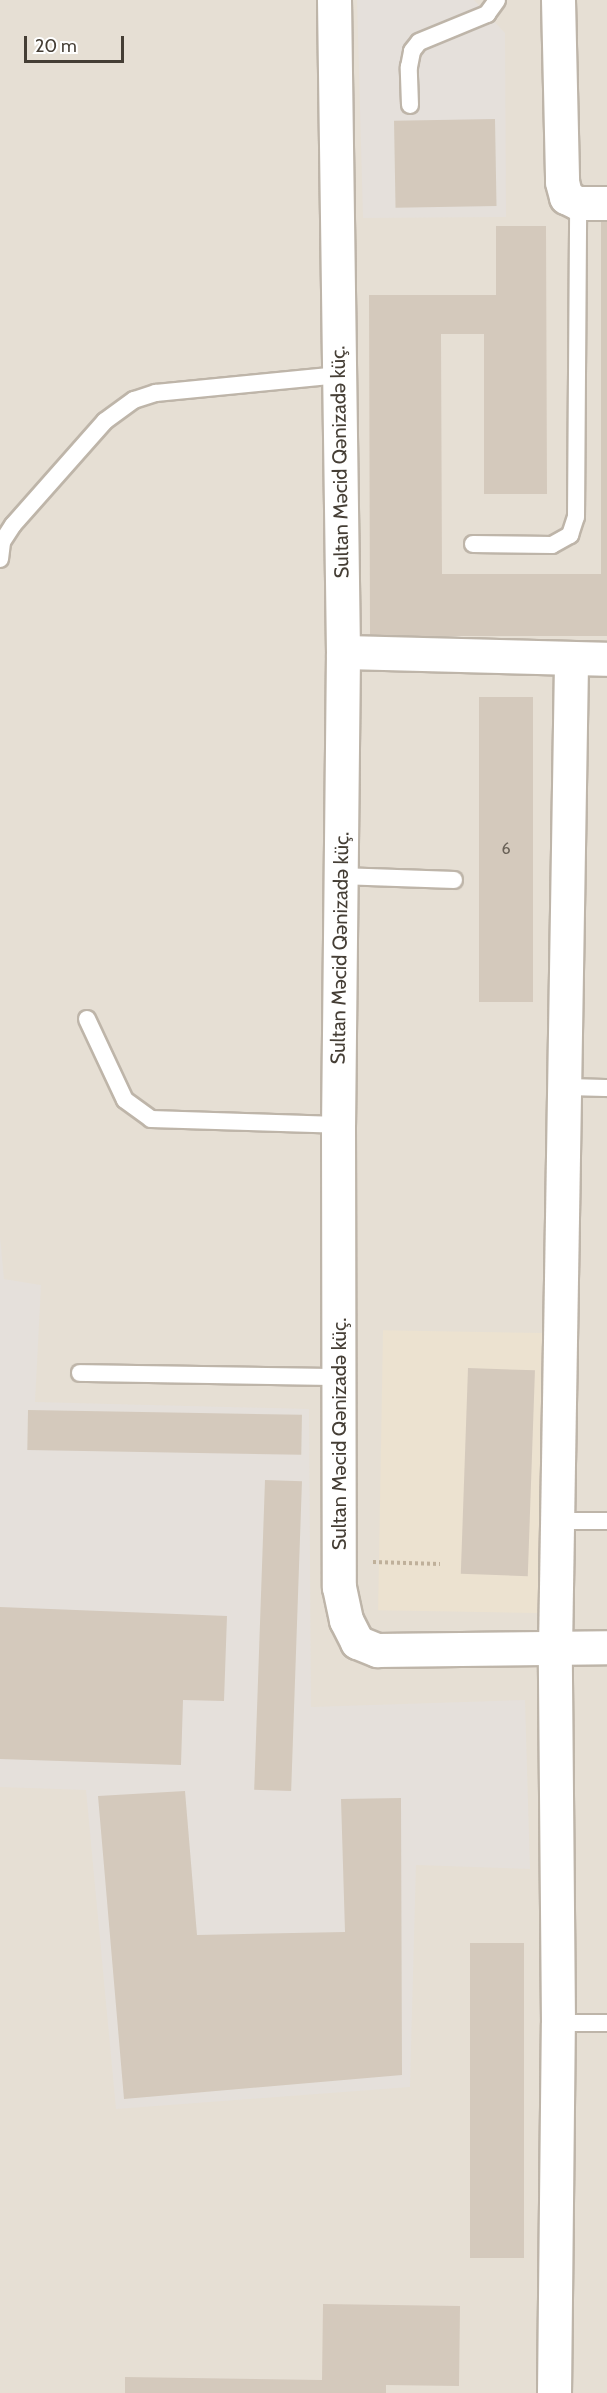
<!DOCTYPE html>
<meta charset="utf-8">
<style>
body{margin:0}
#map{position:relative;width:607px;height:2393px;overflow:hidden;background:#f3eee6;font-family:Cabin,sans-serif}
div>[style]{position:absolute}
.residential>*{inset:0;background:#e6dfd4;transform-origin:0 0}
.industrial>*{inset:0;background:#e5e0db}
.education>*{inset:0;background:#ece2d0;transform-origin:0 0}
.building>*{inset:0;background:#d4c9bc;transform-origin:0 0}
.path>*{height:4px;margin-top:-2px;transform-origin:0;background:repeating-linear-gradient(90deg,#bfb09a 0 3px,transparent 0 6px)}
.roads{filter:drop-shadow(2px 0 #beb5a9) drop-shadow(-2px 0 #beb5a9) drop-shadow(0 2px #beb5a9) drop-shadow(0 -2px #beb5a9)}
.lane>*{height:16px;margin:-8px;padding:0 8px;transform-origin:8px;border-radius:8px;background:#fff}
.street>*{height:33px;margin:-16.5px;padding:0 16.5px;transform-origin:16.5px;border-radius:16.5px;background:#fff}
span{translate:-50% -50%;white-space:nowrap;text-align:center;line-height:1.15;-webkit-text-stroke:4.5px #fff;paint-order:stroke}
.number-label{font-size:16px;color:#696157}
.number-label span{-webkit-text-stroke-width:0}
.street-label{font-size:20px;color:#453e35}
.scale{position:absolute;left:24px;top:36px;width:100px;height:27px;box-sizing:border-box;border:3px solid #453e35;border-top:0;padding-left:8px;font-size:18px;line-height:21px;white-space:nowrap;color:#453e35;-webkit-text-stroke:4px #fff;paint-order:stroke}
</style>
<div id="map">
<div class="residential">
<div style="left:0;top:0;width:607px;height:2393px"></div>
</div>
<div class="industrial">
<div style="clip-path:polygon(357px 0,474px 0,505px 33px,506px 217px,363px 218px)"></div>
<div style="clip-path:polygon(0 1237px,4px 1279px,41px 1285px,35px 1402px,309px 1409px,311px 1707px,525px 1700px,530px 1869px,416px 1865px,410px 2087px,116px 2109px,86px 1790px,0 1787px)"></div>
</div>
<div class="education">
<div style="left:543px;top:1333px;width:280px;height:160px;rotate:91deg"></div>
</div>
<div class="building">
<div style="left:495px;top:119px;width:87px;height:101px;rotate:89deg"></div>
<div style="clip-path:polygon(601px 220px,607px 220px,607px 636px,370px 636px,369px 295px,496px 295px,496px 226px,546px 226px,547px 494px,484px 494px,484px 334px,441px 334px,442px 574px,601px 574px)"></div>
<div style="left:479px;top:697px;width:54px;height:305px"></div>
<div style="left:468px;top:1368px;width:67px;height:206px;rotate:2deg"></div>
<div style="left:28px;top:1410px;width:274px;height:40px;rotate:1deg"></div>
<div style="left:265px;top:1480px;width:37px;height:310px;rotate:2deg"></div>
<div style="clip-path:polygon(0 1607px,227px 1616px,224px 1701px,183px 1700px,181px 1765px,0 1759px)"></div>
<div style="clip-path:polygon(185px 1791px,197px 1935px,345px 1932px,341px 1799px,401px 1798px,402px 2075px,124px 2099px,98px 1796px)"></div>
<div style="left:470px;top:1943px;width:54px;height:315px"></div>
<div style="clip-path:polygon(323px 2304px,460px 2306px,459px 2386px,386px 2385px,386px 2393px,125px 2393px,125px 2377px,322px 2380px)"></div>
</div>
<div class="path">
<div style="left:373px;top:1562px;width:67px;rotate:1.7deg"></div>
</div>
<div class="roads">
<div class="lane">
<div style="left:410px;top:105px;width:38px;rotate:-92deg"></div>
<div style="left:409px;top:67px;width:16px;rotate:-79deg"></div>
<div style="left:412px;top:51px;width:11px;rotate:-52deg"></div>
<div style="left:419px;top:42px;width:74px;rotate:-22.4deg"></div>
<div style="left:487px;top:14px;width:17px;rotate:-54deg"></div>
<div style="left:473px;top:544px;width:79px;rotate:0.7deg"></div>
<div style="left:552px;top:545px;width:21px;rotate:-29deg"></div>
<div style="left:570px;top:535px;width:19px;rotate:-72deg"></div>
<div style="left:576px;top:517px;width:314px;rotate:-89.6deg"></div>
<div style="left:0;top:559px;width:17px;rotate:-83deg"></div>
<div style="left:2px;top:542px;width:20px;rotate:-57deg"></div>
<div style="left:13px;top:525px;width:139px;rotate:-48.5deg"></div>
<div style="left:105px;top:421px;width:36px;rotate:-36deg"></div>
<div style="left:134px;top:400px;width:23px;rotate:-18deg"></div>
<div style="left:156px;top:393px;width:184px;rotate:-5.6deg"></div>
<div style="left:340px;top:876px;width:114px;rotate:2deg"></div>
<div style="left:87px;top:1019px;width:89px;rotate:64.9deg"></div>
<div style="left:125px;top:1100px;width:32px;rotate:36deg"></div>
<div style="left:151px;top:1119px;width:187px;rotate:1.8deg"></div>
<div style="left:566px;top:1087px;width:41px;rotate:1.4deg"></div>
<div style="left:80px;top:1373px;width:259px;rotate:0.9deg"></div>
<div style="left:559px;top:1521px;width:48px"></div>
<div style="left:558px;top:2023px;width:49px"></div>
</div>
<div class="street">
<div style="left:334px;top:0;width:652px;rotate:89.21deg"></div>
<div style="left:343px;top:652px;width:473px;rotate:90.6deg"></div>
<div style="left:338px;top:1125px;width:462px;rotate:89.9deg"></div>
<div style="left:339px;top:1587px;width:34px;rotate:78deg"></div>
<div style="left:346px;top:1620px;width:25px;rotate:63deg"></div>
<div style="left:357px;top:1642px;width:22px;rotate:22deg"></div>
<div style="left:377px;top:1650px;width:230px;rotate:-0.7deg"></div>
<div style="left:558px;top:0;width:182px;rotate:88.7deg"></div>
<div style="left:562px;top:182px;width:16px;rotate:75deg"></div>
<div style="left:566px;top:197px;width:13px;rotate:27deg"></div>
<div style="left:578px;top:203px;width:29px"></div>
<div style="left:343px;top:652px;width:264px;rotate:1.5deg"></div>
<div style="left:554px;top:2393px;width:370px;rotate:-89.4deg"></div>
<div style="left:558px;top:2023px;width:374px;rotate:-90.5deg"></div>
<div style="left:555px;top:1649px;width:989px;rotate:-89.07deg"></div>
</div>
</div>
<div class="number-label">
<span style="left:506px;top:849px">6</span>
</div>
<div class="street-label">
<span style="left:340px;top:462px;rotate:-91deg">Sultan Məcid Qənizadə küç.</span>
<span style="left:340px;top:948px;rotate:-89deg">Sultan Məcid Qənizadə küç.</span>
<span style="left:339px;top:1434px;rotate:-90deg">Sultan Məcid Qənizadə küç.</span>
</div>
<div class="scale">20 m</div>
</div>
